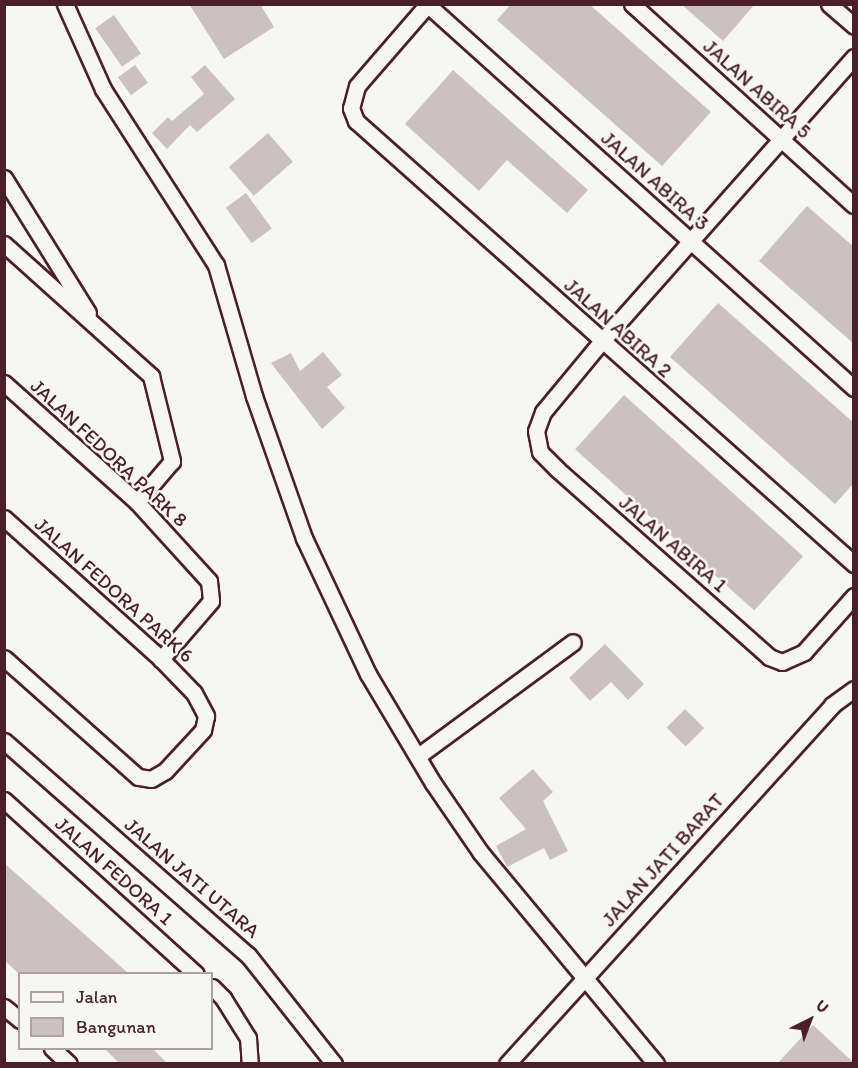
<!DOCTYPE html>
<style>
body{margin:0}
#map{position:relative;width:858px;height:1068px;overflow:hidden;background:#f6f6f2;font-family:Itim,sans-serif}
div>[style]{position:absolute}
.building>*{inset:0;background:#ccc1c0;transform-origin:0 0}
.roads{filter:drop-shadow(2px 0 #4a1f2b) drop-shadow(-2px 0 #4a1f2b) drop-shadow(0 2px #4a1f2b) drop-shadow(0 -2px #4a1f2b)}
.street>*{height:15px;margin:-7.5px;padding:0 7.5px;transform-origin:7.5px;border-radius:7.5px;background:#f6f6f2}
span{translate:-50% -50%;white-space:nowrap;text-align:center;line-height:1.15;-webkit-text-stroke:5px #f6f6f2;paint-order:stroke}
.street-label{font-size:20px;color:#4a1f2b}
.frame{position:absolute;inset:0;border:6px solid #4a1f2b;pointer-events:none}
.legend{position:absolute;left:18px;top:972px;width:195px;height:78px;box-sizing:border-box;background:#f6f6f2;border:2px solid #b1a0a2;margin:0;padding:8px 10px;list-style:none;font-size:18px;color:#4a1f2b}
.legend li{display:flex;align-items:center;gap:12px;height:30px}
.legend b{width:30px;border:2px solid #b1a0a2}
.north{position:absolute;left:780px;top:990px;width:60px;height:60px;-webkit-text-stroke:4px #f6f6f2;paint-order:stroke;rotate:42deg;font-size:16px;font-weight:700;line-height:24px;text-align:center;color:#4a1f2b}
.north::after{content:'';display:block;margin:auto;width:21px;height:27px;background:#4a1f2b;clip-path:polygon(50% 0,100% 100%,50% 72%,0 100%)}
</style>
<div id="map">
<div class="building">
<div style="clip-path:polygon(189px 4px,260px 4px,274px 27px,224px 59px)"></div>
<div style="clip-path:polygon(511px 4px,589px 4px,711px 112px,662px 166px,497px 20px)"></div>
<div style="clip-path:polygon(681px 4px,755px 4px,723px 41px)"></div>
<div style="left:114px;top:15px;width:47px;height:23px;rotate:55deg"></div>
<div style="left:135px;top:65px;width:22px;height:21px;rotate:54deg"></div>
<div style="clip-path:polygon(205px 65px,235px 99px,197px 132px,190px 125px,167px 149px,152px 133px,168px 117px,172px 121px,204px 94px,191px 77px)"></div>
<div style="clip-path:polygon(453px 70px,588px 190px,567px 213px,507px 160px,479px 191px,405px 124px)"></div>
<div style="left:268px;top:133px;width:38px;height:52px;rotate:49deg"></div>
<div style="left:246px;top:193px;width:44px;height:25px;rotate:54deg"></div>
<div style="clip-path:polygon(807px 206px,854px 247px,854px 344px,759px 261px)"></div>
<div style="clip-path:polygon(718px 303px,854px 423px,854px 483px,835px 504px,670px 357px)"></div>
<div style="clip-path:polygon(323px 352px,342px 375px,327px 387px,345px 408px,322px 429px,271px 363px,291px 353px,300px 371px)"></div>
<div style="left:624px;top:395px;width:241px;height:73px;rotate:42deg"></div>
<div style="clip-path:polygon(605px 644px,644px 684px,628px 700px,611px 682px,590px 701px,569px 678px)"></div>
<div style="left:685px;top:709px;width:27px;height:26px;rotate:45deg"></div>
<div style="clip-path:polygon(533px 769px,553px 792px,543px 801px,568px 851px,550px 860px,544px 848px,507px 867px,496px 846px,526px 829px,499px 798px)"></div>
<div style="clip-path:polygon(4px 863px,100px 948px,129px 974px,19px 974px,4px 960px)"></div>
<div style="clip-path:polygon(813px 1025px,854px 1063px,854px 1064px,777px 1064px)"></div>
<div style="clip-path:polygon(104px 1048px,152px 1048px,168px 1064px,120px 1064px)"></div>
</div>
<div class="roads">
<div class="street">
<div style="left:65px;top:4px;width:93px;rotate:65.9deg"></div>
<div style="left:103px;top:89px;width:209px;rotate:57.3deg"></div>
<div style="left:216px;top:265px;width:136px;rotate:73.8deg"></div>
<div style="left:254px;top:396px;width:151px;rotate:70.6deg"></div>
<div style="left:304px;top:538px;width:150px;rotate:64.8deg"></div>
<div style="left:368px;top:674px;width:127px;rotate:59.2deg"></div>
<div style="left:433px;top:783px;width:85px;rotate:55.6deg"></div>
<div style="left:481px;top:853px;width:274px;rotate:50.3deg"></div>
<div style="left:428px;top:4px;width:108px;rotate:130.9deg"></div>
<div style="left:357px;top:86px;width:23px;rotate:105deg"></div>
<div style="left:351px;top:108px;width:14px;rotate:69deg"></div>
<div style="left:356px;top:121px;width:667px;rotate:41.65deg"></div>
<div style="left:632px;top:4px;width:299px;rotate:42.2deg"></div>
<div style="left:829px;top:4px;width:33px;rotate:41deg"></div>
<div style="left:428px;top:5px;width:573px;rotate:41.96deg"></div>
<div style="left:854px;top:57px;width:381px;rotate:131.6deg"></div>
<div style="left:601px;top:342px;width:91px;rotate:129.6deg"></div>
<div style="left:543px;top:412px;width:20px;rotate:110deg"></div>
<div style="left:536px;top:431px;width:21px;rotate:79deg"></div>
<div style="left:540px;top:452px;width:25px;rotate:45deg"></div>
<div style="left:558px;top:470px;width:282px;rotate:41.5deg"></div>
<div style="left:769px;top:657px;width:14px;rotate:21deg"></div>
<div style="left:782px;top:662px;width:24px;rotate:-24deg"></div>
<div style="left:804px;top:652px;width:75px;rotate:-48.2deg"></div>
<div style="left:4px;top:178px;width:159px;rotate:58.1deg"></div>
<div style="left:4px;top:244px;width:198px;rotate:41.9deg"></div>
<div style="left:151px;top:376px;width:88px;rotate:76.1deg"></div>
<div style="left:172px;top:461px;width:54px;rotate:130.5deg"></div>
<div style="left:4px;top:383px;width:178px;rotate:41.8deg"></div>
<div style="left:137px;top:502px;width:107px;rotate:47.7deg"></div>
<div style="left:209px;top:581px;width:20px;rotate:84deg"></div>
<div style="left:211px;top:601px;width:77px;rotate:130.8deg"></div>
<div style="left:4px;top:518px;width:211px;rotate:41.9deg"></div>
<div style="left:161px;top:659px;width:47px;rotate:45.9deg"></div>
<div style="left:194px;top:693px;width:26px;rotate:62deg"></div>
<div style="left:206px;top:716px;width:14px;rotate:102deg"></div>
<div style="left:203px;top:730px;width:56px;rotate:132.8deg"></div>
<div style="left:165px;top:771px;width:16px;rotate:150deg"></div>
<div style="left:151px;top:779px;width:13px;rotate:-171deg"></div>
<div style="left:138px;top:777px;width:179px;rotate:-138.4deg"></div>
<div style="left:4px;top:741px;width:325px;rotate:41.3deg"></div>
<div style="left:248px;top:955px;width:139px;rotate:51.7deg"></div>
<div style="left:418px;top:756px;width:192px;rotate:-36.3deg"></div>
<div style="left:4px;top:800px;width:259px;rotate:42.2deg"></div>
<div style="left:212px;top:987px;width:16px;rotate:45deg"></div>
<div style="left:223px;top:998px;width:47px;rotate:58deg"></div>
<div style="left:248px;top:1038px;width:26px;rotate:86deg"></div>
<div style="left:4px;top:1007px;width:21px;rotate:39deg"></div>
<div style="left:52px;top:1048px;width:23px;rotate:43deg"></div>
<div style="left:507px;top:1064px;width:484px;rotate:-47.8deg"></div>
<div style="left:832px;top:705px;width:27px;rotate:-36deg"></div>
</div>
</div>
<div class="street-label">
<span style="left:757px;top:89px;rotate:42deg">JALAN ABIRA 5</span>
<span style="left:655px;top:181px;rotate:42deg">JALAN ABIRA 3</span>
<span style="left:618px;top:328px;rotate:42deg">JALAN ABIRA 2</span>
<span style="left:109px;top:453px;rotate:43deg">JALAN FEDORA PARK 8</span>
<span style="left:673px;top:544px;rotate:41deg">JALAN ABIRA 1</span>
<span style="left:114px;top:590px;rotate:42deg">JALAN FEDORA PARK 6</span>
<span style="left:663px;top:860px;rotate:-48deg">JALAN JATI BARAT</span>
<span style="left:114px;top:871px;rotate:42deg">JALAN FEDORA 1</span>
<span style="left:192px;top:878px;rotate:41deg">JALAN JATI UTARA</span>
</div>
<div class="frame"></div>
<ul class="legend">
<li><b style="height:8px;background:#f6f6f2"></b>Jalan</li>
<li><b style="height:16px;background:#ccc1c0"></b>Bangunan</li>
</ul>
<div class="north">U</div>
</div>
